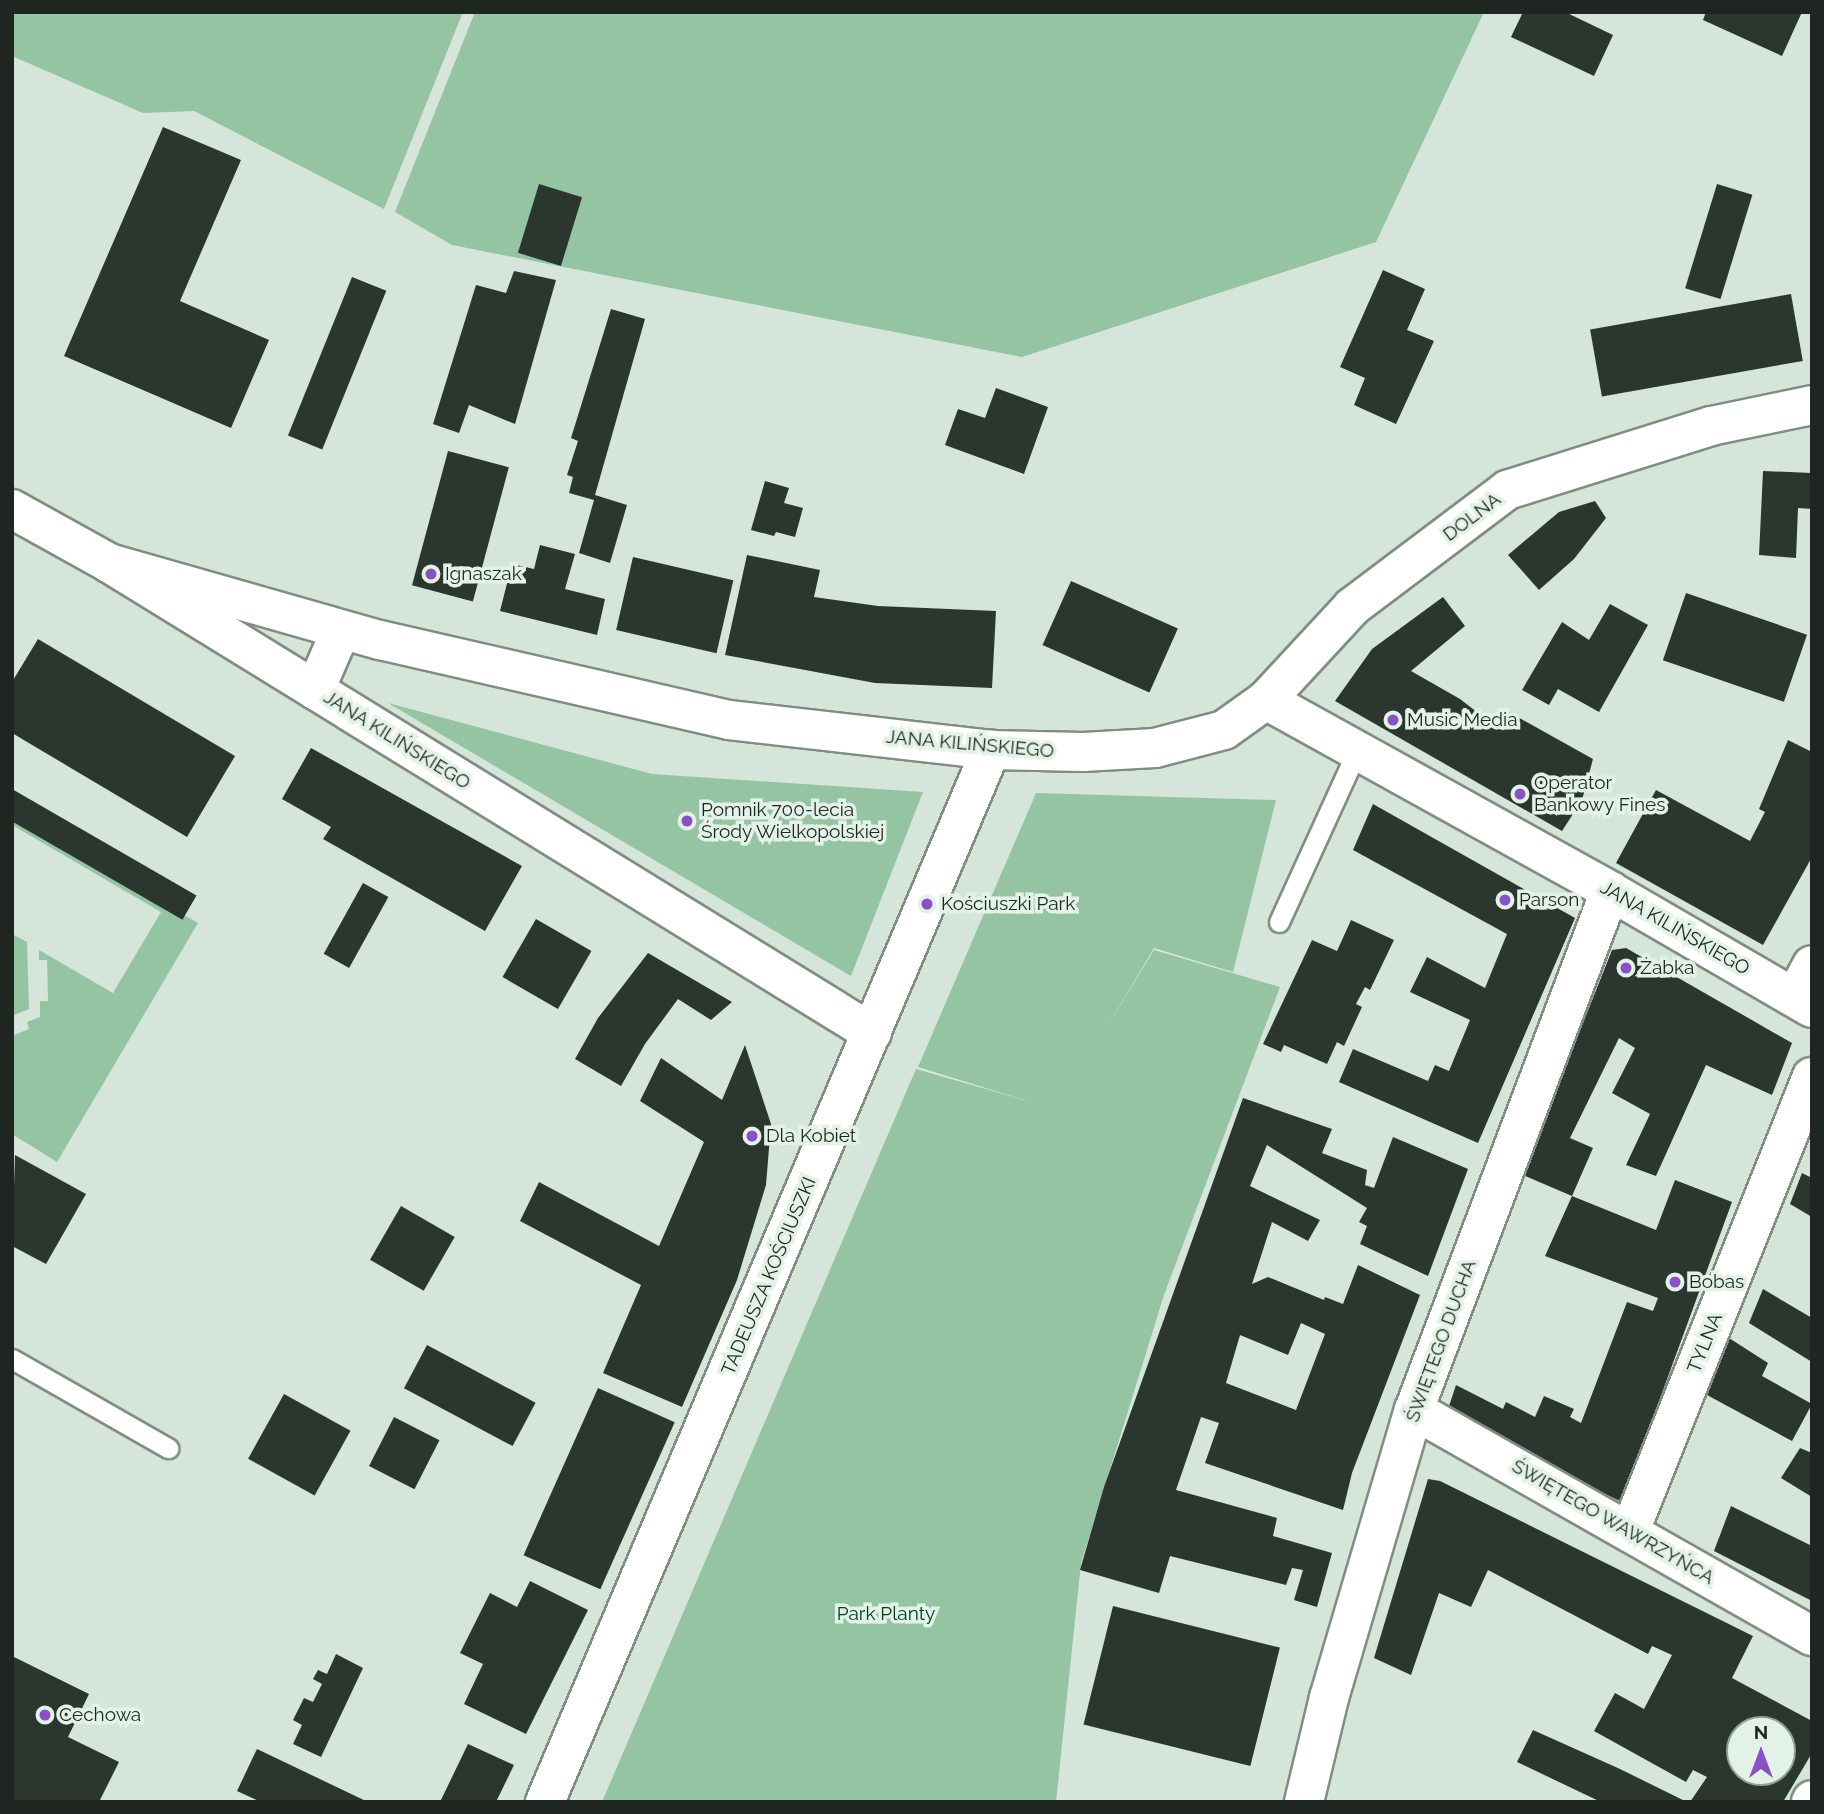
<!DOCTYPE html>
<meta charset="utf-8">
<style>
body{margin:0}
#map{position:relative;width:1824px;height:1814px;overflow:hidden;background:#d5e5d9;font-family:Raleway,sans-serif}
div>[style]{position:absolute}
.green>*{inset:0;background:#94c4a1}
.building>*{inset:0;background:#2b372e;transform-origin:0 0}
.roads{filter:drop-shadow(2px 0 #7f8d83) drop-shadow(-2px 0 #7f8d83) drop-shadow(0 2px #7f8d83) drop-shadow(0 -2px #7f8d83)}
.service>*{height:19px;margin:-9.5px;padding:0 9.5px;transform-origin:9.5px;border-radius:9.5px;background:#fff}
.minor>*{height:38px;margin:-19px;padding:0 19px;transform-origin:19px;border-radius:19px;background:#fff}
.dots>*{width:19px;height:19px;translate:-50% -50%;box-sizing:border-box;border:4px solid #e2f2e6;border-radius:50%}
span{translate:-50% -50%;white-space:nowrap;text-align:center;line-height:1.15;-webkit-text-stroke:7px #e2f2e6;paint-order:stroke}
.street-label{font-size:19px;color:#1f2521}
.poi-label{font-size:19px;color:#1f2521}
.left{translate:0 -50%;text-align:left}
.park-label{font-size:19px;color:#00401e}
.frame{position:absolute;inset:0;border:14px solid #1f2521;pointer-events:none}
.north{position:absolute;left:1726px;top:1716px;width:70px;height:70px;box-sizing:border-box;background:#e2f2e6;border:2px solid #94a097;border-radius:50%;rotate:0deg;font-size:19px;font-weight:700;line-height:28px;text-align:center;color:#1f2521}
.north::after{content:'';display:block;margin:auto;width:24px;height:32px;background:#8950c7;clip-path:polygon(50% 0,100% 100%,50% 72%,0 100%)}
</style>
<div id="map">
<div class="green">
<div style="clip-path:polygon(12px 12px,463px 12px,384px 209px,194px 111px,143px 113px,12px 56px)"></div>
<div style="clip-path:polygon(475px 12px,1484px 12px,1376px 242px,1022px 357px,452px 245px,395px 212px)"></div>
<div style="clip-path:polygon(388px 703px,652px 774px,923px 792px,851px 976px)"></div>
<div style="clip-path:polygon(1036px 793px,1276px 800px,1233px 972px,1154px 948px,1104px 1032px,1154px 950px,1280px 987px,1164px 1295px,1081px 1563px,1056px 1802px,602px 1802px,916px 1069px,1031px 1102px,918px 1067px)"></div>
<div style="clip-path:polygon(12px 817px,198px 923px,57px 1162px,12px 1134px,12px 1036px,29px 1029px,27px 1022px,40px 1017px,40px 1001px,48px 1001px,47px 960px,39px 960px,39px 950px,113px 993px,161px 912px,12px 825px)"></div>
<div style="clip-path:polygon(12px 934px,27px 942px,29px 1009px,12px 1016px)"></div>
</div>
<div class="building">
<div style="clip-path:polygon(1523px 12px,1565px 12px,1613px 35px,1594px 76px,1511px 37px)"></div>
<div style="clip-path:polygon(1706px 12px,1802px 12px,1782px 56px,1703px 20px)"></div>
<div style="clip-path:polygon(163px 127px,241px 160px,180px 301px,269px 340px,231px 428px,64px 356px)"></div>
<div style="left:539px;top:184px;width:45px;height:72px;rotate:17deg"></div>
<div style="left:1717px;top:184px;width:37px;height:109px;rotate:17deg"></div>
<div style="clip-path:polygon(1383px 270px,1425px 289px,1407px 330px,1434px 341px,1396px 424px,1354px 405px,1365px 378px,1340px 367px)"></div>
<div style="clip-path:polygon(514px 271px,556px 280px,515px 424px,469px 405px,459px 433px,433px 424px,476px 285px,506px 293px)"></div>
<div style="left:352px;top:277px;width:37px;height:171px;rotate:22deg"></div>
<div style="left:1791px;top:294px;width:68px;height:204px;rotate:80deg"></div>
<div style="clip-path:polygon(611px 309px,645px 319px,595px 495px,627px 505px,610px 563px,579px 553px,594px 500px,569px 493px,573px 477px,567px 475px,578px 441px,571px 438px)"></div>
<div style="clip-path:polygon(996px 388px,1048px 407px,1024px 474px,945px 445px,958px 409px,985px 418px)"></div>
<div style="left:448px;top:451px;width:63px;height:139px;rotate:15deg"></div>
<div style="clip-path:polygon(1763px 471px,1812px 473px,1812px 509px,1798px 508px,1796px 558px,1759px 555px)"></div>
<div style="clip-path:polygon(765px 481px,789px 488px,784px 503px,803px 508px,795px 537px,776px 532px,774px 536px,751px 530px)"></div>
<div style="clip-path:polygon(1595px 501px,1606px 518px,1574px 559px,1539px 590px,1508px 555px,1559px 512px)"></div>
<div style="clip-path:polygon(540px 545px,575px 554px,565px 589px,605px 599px,597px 635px,500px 611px,512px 564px,534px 569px)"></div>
<div style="clip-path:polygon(747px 555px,820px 570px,814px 597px,878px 606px,996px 611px,992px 688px,875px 683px,725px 655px)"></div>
<div style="left:633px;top:557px;width:103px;height:75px;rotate:13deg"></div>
<div style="left:1071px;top:581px;width:117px;height:70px;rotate:24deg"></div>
<div style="left:1686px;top:593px;width:128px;height:71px;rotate:19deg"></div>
<div style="clip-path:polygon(1443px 597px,1465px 626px,1411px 671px,1460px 699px,1495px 726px,1505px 710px,1593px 759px,1582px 800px,1562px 831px,1335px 701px,1372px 649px)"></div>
<div style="clip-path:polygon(1610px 604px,1648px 625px,1599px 712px,1558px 689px,1549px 705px,1522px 690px,1562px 622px,1589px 640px)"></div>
<div style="clip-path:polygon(38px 639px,235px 756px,187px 837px,12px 733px,12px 682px)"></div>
<div style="clip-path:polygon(1788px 740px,1812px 752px,1812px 857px,1763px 945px,1616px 863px,1656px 790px,1750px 841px,1765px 812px,1759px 809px)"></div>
<div style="clip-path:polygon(311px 748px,522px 866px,485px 931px,323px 839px,331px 827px,282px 799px)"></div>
<div style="left:12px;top:789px;width:213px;height:28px;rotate:30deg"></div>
<div style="clip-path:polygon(1373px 804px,1575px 918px,1478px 1143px,1339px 1082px,1353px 1049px,1428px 1081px,1435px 1065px,1449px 1071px,1470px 1020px,1410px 992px,1427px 957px,1485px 988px,1507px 934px,1353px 850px)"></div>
<div style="left:363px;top:883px;width:29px;height:81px;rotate:29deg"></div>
<div style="left:536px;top:919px;width:64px;height:67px;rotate:30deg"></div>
<div style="clip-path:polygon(1351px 920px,1394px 940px,1370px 990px,1365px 987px,1356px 1004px,1362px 1007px,1344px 1046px,1337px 1042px,1327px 1064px,1284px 1045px,1281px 1052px,1263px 1044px,1312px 940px,1337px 951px)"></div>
<div style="clip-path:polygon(1626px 948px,1792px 1043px,1772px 1095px,1706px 1065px,1656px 1176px,1626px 1165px,1650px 1114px,1612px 1093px,1635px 1048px,1619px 1038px,1570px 1138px,1593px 1148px,1572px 1196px,1523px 1175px,1612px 950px)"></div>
<div style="clip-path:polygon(648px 953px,732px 1002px,711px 1020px,678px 999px,645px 1044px,621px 1086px,575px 1059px,598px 1018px)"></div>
<div style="clip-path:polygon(745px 1045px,771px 1124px,766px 1185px,737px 1280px,682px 1407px,603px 1373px,641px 1285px,520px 1221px,539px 1182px,659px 1246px,704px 1142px,640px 1101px,661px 1058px,722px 1100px)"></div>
<div style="clip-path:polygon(evenodd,1243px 1098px,1332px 1129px,1322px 1153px,1367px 1170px,1365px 1185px,1374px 1188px,1393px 1137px,1468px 1169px,1428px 1276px,1360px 1244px,1367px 1226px,1359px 1222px,1367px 1208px,1267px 1145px,1250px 1186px,1320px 1220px,1308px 1241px,1272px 1222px,1252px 1284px,1268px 1277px,1324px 1300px,1325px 1297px,1343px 1304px,1358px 1265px,1420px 1295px,1352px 1473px,1343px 1510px,1205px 1463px,1219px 1423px,1201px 1417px,1176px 1490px,1277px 1518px,1273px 1536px,1332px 1553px,1317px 1607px,1294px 1600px,1303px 1570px,1292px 1568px,1286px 1585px,1170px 1556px,1159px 1593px,1080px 1570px,1104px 1487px,1243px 1098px,1301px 1323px,1325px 1334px,1296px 1410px,1226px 1383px,1240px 1335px,1288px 1355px,1301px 1323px)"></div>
<div style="clip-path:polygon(15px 1155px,86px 1194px,46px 1264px,12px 1246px)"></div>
<div style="clip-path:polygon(1802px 1173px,1812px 1178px,1812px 1217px,1790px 1204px)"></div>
<div style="clip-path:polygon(1675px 1180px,1732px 1202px,1622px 1502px,1445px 1418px,1456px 1385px,1503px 1409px,1506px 1402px,1535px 1417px,1544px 1396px,1574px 1409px,1570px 1417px,1581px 1423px,1627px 1302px,1653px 1311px,1658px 1298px,1545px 1256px,1572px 1196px,1656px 1230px)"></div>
<div style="left:401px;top:1206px;width:62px;height:62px;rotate:30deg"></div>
<div style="clip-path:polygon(1763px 1289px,1812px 1318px,1812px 1362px,1749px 1323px)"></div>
<div style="clip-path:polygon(1729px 1338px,1768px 1363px,1762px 1376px,1812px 1404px,1792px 1441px,1707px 1395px)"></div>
<div style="left:427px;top:1345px;width:123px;height:49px;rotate:28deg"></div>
<div style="left:598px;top:1388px;width:84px;height:183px;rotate:24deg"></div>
<div style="left:284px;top:1394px;width:76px;height:74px;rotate:29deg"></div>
<div style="left:394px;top:1417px;width:51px;height:55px;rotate:27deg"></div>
<div style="clip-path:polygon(1800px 1448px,1812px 1453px,1812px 1497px,1781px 1478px)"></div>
<div style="clip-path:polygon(evenodd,1428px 1479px,1440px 1481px,1753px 1636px,1732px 1678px,1812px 1721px,1812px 1753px,1783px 1802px,1690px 1802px,1707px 1777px,1693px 1770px,1686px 1782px,1594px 1731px,1615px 1693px,1644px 1709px,1672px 1655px,1652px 1646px,1648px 1654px,1488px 1570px,1471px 1607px,1439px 1593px,1411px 1675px,1374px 1658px,1428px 1479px,1740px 1730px,1782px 1730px,1782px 1772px,1740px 1772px,1740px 1730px)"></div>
<div style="clip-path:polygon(1731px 1506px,1812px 1546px,1812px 1601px,1714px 1551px)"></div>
<div style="clip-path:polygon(530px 1581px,588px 1610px,526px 1734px,464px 1704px,483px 1664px,460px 1653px,490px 1593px,517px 1607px)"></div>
<div style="left:1113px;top:1606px;width:172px;height:122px;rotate:14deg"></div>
<div style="clip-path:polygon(336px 1654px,363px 1668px,321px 1757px,293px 1744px,302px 1725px,293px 1720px,304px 1698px,313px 1702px,322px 1684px,313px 1679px,318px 1670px,327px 1674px)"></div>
<div style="clip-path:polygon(12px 1656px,89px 1694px,68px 1737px,119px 1762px,99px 1802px,12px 1802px)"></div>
<div style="clip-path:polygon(1533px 1730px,1620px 1769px,1687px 1802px,1601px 1802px,1517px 1762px)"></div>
<div style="clip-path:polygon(468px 1744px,514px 1765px,496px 1802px,440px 1802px)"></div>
<div style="clip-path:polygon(257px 1749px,368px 1802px,261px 1802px,237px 1791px)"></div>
</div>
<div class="roads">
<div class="service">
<div style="left:1279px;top:922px;width:188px;rotate:-65.5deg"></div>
<div style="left:12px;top:1359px;width:180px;rotate:29.7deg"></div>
</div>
<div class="minor">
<div style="left:12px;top:509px;width:111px;rotate:29.1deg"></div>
<div style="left:109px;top:563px;width:896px;rotate:31.63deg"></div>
<div style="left:109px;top:563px;width:282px;rotate:15.9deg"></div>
<div style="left:380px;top:640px;width:358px;rotate:12.9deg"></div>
<div style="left:729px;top:720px;width:264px;rotate:6.5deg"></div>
<div style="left:991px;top:750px;width:92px;rotate:1.2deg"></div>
<div style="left:1083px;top:752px;width:72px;rotate:-3.2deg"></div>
<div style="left:1155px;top:748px;width:71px;rotate:-14.6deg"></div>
<div style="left:1224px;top:730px;width:52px;rotate:-35.5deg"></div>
<div style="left:1266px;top:700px;width:127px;rotate:-47.2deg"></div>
<div style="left:1352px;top:607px;width:194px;rotate:-37deg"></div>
<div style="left:1507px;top:490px;width:214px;rotate:-17.4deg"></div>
<div style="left:1711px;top:426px;width:103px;rotate:-11.7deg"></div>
<div style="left:315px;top:690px;width:65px;rotate:-66.6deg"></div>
<div style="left:1266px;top:700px;width:393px;rotate:29deg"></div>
<div style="left:1610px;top:891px;width:233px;rotate:30.1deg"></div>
<div style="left:1795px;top:997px;width:36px;rotate:-62deg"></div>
<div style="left:1414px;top:1410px;width:458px;rotate:29.6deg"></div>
<div style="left:1630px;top:1531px;width:489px;rotate:-68.2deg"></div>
<div style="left:545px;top:1802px;width:1143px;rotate:-67.03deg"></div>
<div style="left:1304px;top:1802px;width:107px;rotate:-76.5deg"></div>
<div style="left:1329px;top:1698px;width:300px;rotate:-73.6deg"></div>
<div style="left:1414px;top:1410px;width:555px;rotate:-69.31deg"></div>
<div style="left:1811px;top:1802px;width:2px;rotate:-63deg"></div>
</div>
</div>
<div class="dots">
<div style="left:431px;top:574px;background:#8950c7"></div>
<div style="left:1393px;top:720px;background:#8950c7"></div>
<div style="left:1520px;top:794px;background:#8950c7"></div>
<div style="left:687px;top:821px;background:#8950c7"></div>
<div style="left:1505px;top:900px;background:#8950c7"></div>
<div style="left:927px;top:904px;background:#8950c7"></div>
<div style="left:1626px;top:968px;background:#8950c7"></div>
<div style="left:752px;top:1136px;background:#8950c7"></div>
<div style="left:1675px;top:1282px;background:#8950c7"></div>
<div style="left:45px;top:1715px;background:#8950c7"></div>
</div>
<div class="street-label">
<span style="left:1472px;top:517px;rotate:-37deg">DOLNA</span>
<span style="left:397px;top:740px;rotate:32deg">JANA KILIŃSKIEGO</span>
<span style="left:970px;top:744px;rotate:5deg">JANA KILIŃSKIEGO</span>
<span style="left:1675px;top:928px;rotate:30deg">JANA KILIŃSKIEGO</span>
<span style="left:769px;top:1276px;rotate:-67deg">TADEUSZA KOŚCIUSZKI</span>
<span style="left:1441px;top:1341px;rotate:-70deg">ŚWIĘTEGO DUCHA</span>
<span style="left:1705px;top:1343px;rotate:-68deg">TYLNA</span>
<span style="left:1613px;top:1522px;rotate:30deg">ŚWIĘTEGO WAWRZYŃCA</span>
</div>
<div class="poi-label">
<span class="left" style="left:445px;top:574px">Ignaszak</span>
<span class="left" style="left:1407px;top:720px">Music Media</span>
<span class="left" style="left:1534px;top:794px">Operator<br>Bankowy Fines</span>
<span class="left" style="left:701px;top:821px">Pomnik 700-lecia<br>Środy Wielkopolskiej</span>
<span class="left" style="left:1519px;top:900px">Parson</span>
<span class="left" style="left:941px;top:904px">Kościuszki Park</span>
<span class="left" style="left:1640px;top:968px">Żabka</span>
<span class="left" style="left:766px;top:1136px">Dla Kobiet</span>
<span class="left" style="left:1689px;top:1282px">Bobas</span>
<span class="left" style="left:59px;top:1715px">Cechowa</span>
</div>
<div class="park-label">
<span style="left:886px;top:1614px">Park Planty</span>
</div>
<div class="frame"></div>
<div class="north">N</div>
</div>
